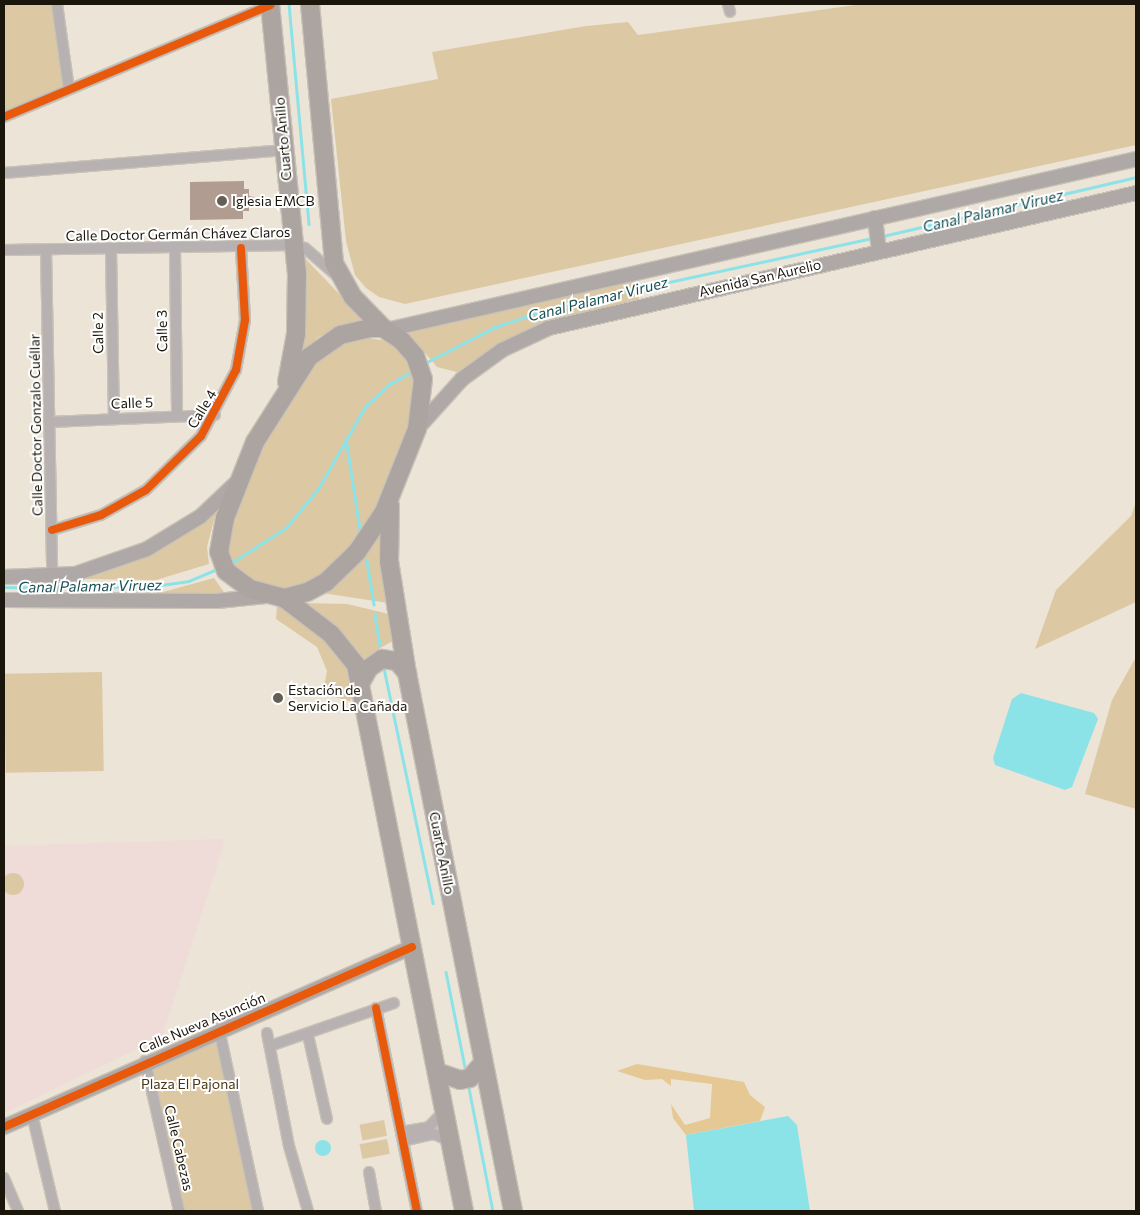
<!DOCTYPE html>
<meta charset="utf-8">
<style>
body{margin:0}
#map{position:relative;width:1140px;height:1215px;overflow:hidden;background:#ece4d6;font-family:Commissioner,sans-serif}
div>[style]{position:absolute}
.commercial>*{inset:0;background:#efdcd9}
.green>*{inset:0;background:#ddc8a4;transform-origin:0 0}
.round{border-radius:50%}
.forest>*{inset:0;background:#e6c895}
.water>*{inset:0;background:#8be3e8}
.stream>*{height:2.5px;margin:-1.25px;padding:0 1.25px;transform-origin:1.25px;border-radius:1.25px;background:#8be3e8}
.building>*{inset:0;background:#b09c91}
.roads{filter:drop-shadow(1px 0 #c9c2b7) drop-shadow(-1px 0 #c9c2b7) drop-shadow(0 1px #c9c2b7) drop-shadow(0 -1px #c9c2b7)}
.street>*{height:10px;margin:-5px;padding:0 5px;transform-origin:5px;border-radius:5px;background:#b7b2b1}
.secondary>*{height:14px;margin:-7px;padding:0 7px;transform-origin:7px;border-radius:7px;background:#aea8a6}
.highway>*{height:18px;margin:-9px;padding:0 9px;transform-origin:9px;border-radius:9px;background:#aca4a1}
.cycleway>*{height:8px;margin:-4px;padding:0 4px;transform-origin:4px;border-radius:4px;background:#e8590c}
.dots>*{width:14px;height:14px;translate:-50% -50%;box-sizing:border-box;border:2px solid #fff;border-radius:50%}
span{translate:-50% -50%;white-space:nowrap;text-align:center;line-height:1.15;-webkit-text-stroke:4px #fff;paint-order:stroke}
.street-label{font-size:14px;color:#1b160c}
.poi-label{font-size:14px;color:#1b160c}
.left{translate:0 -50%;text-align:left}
.park-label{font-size:14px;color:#4a3613}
.water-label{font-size:15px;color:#174f55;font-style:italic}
.frame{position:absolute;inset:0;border:5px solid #1b160c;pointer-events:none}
</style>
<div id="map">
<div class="commercial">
<div style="clip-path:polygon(223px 839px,224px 844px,162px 1037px,4px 1113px,4px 846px)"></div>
</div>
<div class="green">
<div style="clip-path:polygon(4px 4px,53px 4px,64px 85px,4px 111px)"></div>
<div style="clip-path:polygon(863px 4px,1136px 4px,1136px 145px,405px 304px,379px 297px,366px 288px,355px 275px,346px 241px,331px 99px,438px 79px,432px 52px,586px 26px,628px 22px,638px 35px)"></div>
<div style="clip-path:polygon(299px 252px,365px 321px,335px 328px,317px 338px,298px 359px)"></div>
<div style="clip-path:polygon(637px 278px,639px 300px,548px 323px,461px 373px,437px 367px,406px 330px)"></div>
<div style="clip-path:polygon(357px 336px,393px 342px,408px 357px,419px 385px,403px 455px,361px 538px,319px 579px,288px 591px,243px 577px,232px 571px,225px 555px,254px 454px,321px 351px)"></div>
<div style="clip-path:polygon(1136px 502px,1136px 602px,1035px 649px,1056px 590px,1131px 516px)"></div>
<div style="clip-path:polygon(216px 512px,207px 547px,209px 564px,156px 580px,85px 579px,174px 541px)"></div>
<div style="clip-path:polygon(383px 530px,388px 603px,322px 593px,362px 557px)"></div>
<div style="clip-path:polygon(214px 578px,226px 595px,163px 595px,163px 592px)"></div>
<div style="clip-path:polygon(301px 603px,347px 604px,385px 613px,393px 618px,396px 639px,375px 651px,363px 666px)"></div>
<div style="clip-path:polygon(277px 606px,290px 609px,344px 657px,353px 670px,355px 695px,350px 701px,327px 695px,324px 687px,327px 671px,317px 647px,276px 619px)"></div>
<div style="clip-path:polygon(1136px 657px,1136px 809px,1085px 794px,1112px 700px)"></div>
<div style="left:102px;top:672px;width:99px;height:98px;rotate:89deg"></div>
<div class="round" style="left:2px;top:873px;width:22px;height:22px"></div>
<div style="clip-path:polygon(212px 1040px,216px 1043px,252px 1211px,185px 1211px,151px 1069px)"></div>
<div style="left:384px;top:1120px;width:16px;height:25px;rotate:79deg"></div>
<div style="left:387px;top:1139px;width:15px;height:28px;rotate:79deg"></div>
</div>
<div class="forest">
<div style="clip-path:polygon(637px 1064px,744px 1082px,750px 1095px,765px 1107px,760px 1121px,686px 1135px,673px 1118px,671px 1104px,685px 1125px,710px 1118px,712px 1084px,671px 1079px,671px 1086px,662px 1079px,645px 1080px,617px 1071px)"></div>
</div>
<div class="water">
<div style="clip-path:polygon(1021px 693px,1094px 713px,1098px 719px,1072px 787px,1065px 790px,995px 765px,993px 758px,1012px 699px)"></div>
<div style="clip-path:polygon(788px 1116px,797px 1125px,810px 1211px,694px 1211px,686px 1135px)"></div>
<div class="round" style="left:315px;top:1140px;width:16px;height:16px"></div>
</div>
<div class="stream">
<div style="left:289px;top:4px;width:221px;rotate:84.8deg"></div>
<div style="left:883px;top:236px;width:260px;rotate:-13.1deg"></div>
<div style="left:425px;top:363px;width:79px;rotate:-27.2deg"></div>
<div style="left:495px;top:327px;width:66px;rotate:-18.4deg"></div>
<div style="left:558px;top:306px;width:321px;rotate:-12.2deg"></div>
<div style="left:346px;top:438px;width:93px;rotate:81.3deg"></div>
<div style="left:367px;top:561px;width:44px;rotate:80.8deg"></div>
<div style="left:231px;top:563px;width:65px;rotate:-32.5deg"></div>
<div style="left:286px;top:528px;width:50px;rotate:-50.6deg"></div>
<div style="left:318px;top:489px;width:95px;rotate:-60.2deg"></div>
<div style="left:365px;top:407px;width:34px;rotate:-43deg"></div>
<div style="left:390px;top:384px;width:28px;rotate:-30deg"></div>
<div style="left:4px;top:587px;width:46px;rotate:1.2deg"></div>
<div style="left:55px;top:588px;width:99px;rotate:-1.2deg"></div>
<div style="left:154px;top:586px;width:35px;rotate:-8deg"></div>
<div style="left:189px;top:581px;width:33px;rotate:-23deg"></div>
<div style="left:375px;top:614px;width:31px;rotate:81deg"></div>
<div style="left:384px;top:668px;width:240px;rotate:78.2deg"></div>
<div style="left:446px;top:972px;width:102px;rotate:78.7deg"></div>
<div style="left:469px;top:1088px;width:125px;rotate:79deg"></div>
</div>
<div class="building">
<div style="clip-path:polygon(244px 181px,244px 189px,249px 189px,249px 196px,254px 197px,254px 204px,249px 204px,249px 211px,243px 211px,243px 219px,190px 220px,190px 182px)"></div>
</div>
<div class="roads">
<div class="street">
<div style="left:57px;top:4px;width:86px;rotate:82deg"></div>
<div style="left:728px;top:4px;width:8px;rotate:76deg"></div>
<div style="left:4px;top:117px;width:289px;rotate:-22.8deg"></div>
<div style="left:4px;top:173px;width:282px;rotate:-4.7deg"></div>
<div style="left:175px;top:247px;width:168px;rotate:89.3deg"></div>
<div style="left:111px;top:249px;width:169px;rotate:89deg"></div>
<div style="left:4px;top:250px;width:289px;rotate:-1deg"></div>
<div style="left:293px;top:245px;width:12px;rotate:14deg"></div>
<div style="left:305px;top:248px;width:43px;rotate:41.2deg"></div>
<div style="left:46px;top:250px;width:349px;rotate:88.9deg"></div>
<div style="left:49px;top:422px;width:166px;rotate:-2.4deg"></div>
<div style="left:52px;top:530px;width:51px;rotate:-17deg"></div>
<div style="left:101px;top:515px;width:51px;rotate:-29.1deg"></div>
<div style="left:146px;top:490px;width:77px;rotate:-44.5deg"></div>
<div style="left:201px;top:436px;width:75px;rotate:-62.1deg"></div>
<div style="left:236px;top:370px;width:51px;rotate:-79.8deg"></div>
<div style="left:245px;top:320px;width:72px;rotate:-93.2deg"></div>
<div style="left:376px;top:1008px;width:207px;rotate:78.6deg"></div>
<div style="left:219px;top:1029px;width:186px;rotate:77.9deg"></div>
<div style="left:267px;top:1033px;width:115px;rotate:79deg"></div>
<div style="left:289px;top:1146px;width:68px;rotate:73.7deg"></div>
<div style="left:308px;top:1035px;width:86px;rotate:77.3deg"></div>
<div style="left:270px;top:1046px;width:131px;rotate:-19.1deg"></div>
<div style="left:145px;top:1061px;width:154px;rotate:77.2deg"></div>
<div style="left:32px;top:1114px;width:100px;rotate:76.7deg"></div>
<div style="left:401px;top:1132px;width:28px;rotate:-10deg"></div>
<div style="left:429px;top:1127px;width:22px;rotate:-47deg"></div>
<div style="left:403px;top:1141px;width:32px;rotate:-13deg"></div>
<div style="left:434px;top:1134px;width:17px;rotate:24deg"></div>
<div style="left:369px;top:1172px;width:40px;rotate:80deg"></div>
<div style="left:4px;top:1178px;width:36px;rotate:67deg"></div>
</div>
<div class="secondary">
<div style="left:875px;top:218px;width:33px;rotate:83deg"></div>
<div style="left:386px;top:330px;width:769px;rotate:-12.84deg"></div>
<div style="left:417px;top:429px;width:67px;rotate:-48deg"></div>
<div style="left:462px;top:379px;width:49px;rotate:-35.9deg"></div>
<div style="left:502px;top:350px;width:52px;rotate:-25.1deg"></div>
<div style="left:549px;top:328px;width:602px;rotate:-12.95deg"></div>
<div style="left:4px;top:577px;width:71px;rotate:-2.4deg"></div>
<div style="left:75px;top:574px;width:76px;rotate:-19.1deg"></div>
<div style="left:147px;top:549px;width:63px;rotate:-31.4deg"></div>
<div style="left:201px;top:516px;width:50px;rotate:-43.4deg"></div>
<div style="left:4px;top:600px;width:213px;rotate:0.3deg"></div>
<div style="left:217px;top:601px;width:49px;rotate:-5.8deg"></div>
<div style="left:4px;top:1127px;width:446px;rotate:-23.8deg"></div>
</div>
<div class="highway">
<div style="left:270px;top:4px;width:271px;rotate:84.3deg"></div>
<div style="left:297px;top:274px;width:60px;rotate:91deg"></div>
<div style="left:296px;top:334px;width:49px;rotate:100.6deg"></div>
<div style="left:310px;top:4px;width:260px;rotate:84.7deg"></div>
<div style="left:334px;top:263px;width:39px;rotate:61deg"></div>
<div style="left:353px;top:297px;width:43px;rotate:45.9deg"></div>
<div style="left:370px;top:328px;width:13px"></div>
<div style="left:383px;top:328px;width:23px;rotate:34deg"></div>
<div style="left:402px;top:341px;width:20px;rotate:49deg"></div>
<div style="left:415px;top:356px;width:24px;rotate:71deg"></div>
<div style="left:423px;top:379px;width:50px;rotate:96.8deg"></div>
<div style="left:417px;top:429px;width:89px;rotate:111.7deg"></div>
<div style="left:384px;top:512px;width:48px;rotate:124deg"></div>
<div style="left:357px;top:552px;width:43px;rotate:135.9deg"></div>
<div style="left:326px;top:582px;width:21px;rotate:152deg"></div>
<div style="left:307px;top:592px;width:24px;rotate:165deg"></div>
<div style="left:284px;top:598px;width:35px;rotate:-165deg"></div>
<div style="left:250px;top:589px;width:30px;rotate:-143deg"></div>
<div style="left:226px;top:571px;width:20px;rotate:-110deg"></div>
<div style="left:219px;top:552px;width:35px;rotate:-80deg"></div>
<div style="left:225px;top:518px;width:82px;rotate:-68.5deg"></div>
<div style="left:255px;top:442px;width:101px;rotate:-57.6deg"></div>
<div style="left:309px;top:357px;width:38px;rotate:-35deg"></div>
<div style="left:340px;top:335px;width:31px;rotate:-13deg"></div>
<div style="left:390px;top:506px;width:55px;rotate:91deg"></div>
<div style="left:389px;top:561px;width:113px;rotate:80.9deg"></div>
<div style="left:407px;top:673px;width:548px;rotate:78.85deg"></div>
<div style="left:284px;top:598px;width:59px;rotate:37.5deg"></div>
<div style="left:331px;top:634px;width:40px;rotate:51deg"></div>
<div style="left:356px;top:665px;width:557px;rotate:78.81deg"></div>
<div style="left:360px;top:684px;width:18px;rotate:-61deg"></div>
<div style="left:369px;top:668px;width:16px;rotate:-35deg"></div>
<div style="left:382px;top:659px;width:15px;rotate:8deg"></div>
<div style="left:397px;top:661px;width:16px;rotate:50deg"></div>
<div style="left:437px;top:1072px;width:24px;rotate:19deg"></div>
<div style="left:460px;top:1080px;width:10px;rotate:-11deg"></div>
<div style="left:470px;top:1078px;width:18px;rotate:-49deg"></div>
</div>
</div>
<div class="cycleway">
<div style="left:4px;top:117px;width:289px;rotate:-22.8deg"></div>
<div style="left:52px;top:530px;width:51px;rotate:-17deg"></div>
<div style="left:101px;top:515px;width:51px;rotate:-29.1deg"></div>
<div style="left:146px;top:490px;width:77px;rotate:-44.5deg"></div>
<div style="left:201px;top:436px;width:75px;rotate:-62.1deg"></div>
<div style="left:236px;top:370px;width:51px;rotate:-79.8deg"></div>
<div style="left:245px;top:320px;width:72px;rotate:-93.2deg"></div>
<div style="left:376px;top:1008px;width:207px;rotate:78.6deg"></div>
<div style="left:4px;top:1127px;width:446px;rotate:-23.8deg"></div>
</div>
<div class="dots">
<div style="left:222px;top:201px;background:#645e53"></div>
<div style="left:278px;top:698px;background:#645e53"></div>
</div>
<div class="street-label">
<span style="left:283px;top:139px;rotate:-95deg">Cuarto Anillo</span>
<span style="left:178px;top:234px;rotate:-1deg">Calle Doctor Germán Chávez Claros</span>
<span style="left:760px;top:278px;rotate:-13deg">Avenida San Aurelio</span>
<span style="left:162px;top:331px;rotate:-91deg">Calle 3</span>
<span style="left:98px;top:333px;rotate:-91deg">Calle 2</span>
<span style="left:132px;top:403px;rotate:-2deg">Calle 5</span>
<span style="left:202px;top:409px;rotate:-59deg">Calle 4</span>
<span style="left:36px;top:425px;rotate:-91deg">Calle Doctor Gonzalo Cuéllar</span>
<span style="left:442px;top:853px;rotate:79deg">Cuarto Anillo</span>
<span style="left:202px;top:1023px;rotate:-23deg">Calle Nueva Asunción</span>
<span style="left:179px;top:1148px;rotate:77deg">Calle Cabezas</span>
</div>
<div class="poi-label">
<span class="left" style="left:232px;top:201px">Iglesia EMCB</span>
<span class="left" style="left:288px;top:698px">Estación de<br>Servicio La Cañada</span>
</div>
<div class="park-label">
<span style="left:190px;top:1084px">Plaza El Pajonal</span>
</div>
<div class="water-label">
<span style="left:993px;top:211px;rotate:-13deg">Canal Palamar Viruez</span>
<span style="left:598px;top:299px;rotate:-14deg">Canal Palamar Viruez</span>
<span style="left:90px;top:586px;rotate:-1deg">Canal Palamar Viruez</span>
</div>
<div class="frame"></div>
</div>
